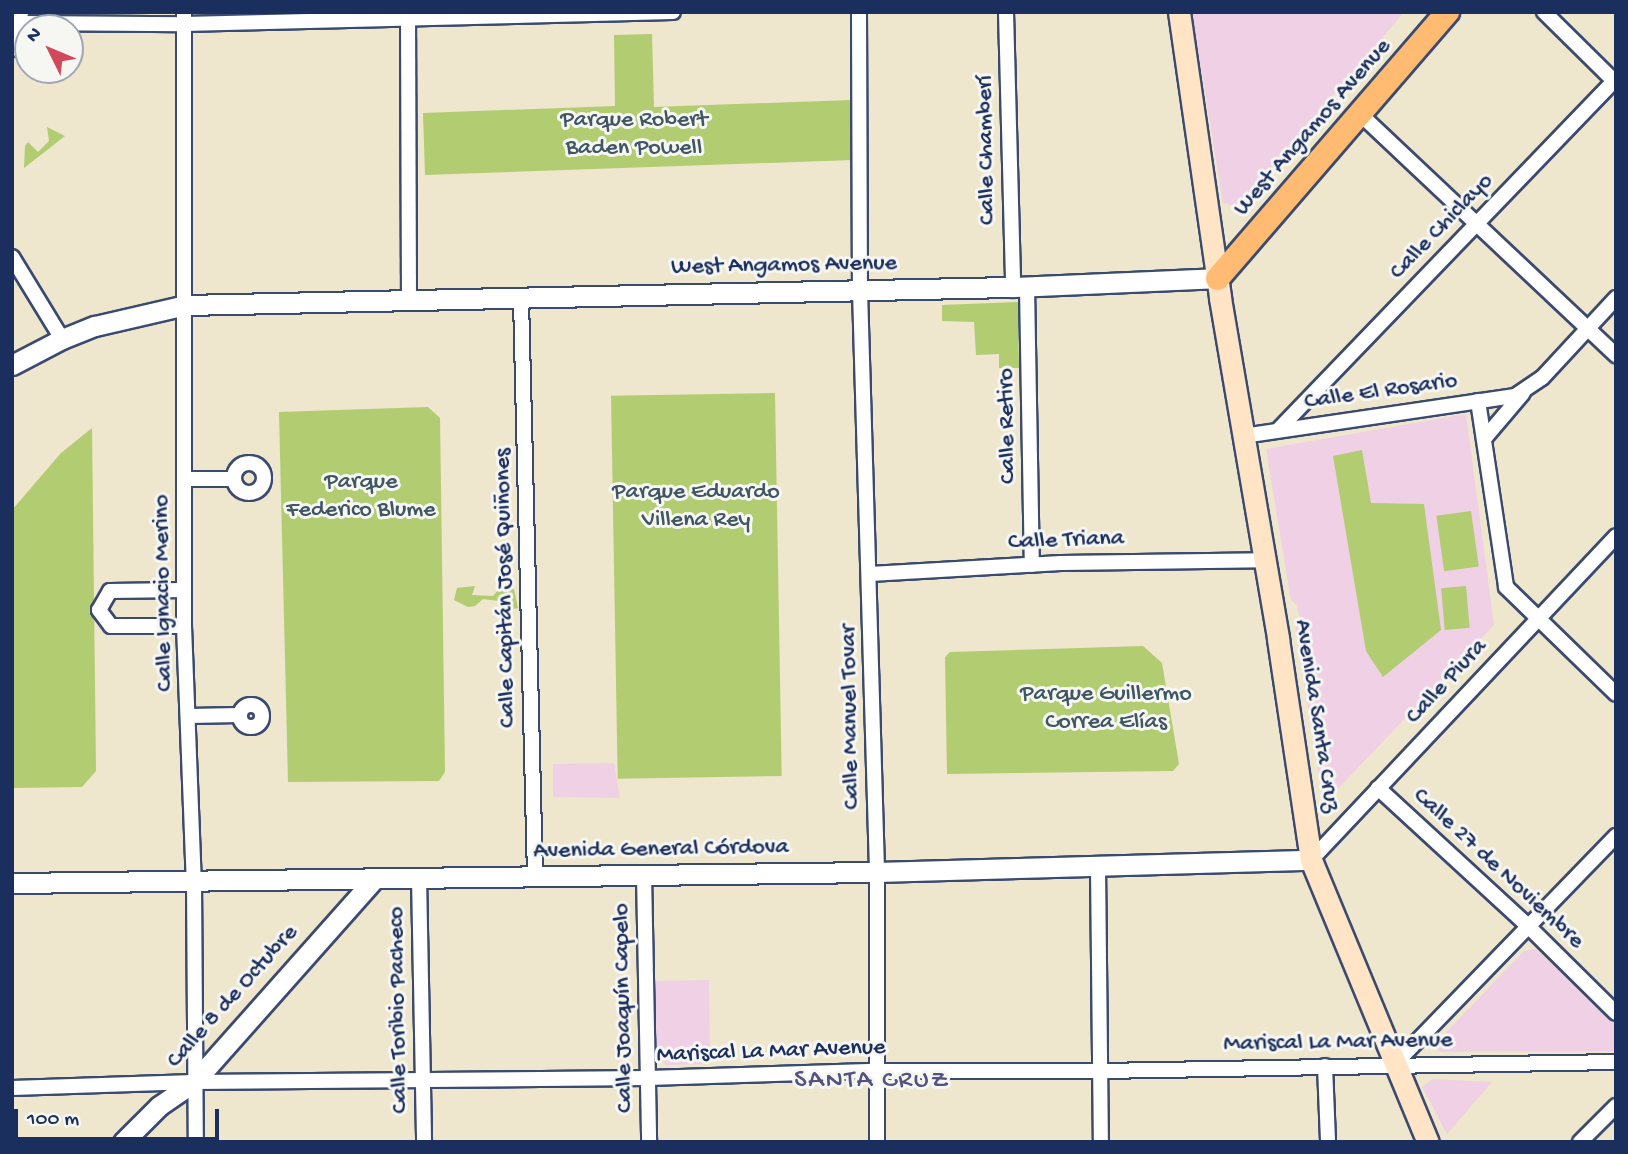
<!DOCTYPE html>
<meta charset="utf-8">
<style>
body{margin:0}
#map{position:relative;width:1628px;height:1154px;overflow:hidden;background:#eee6cd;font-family:"Gochi Hand",sans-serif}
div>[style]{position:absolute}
.built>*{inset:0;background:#f0d0e4}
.green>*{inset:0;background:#b1cc71;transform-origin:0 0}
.roads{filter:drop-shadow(2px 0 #3b4a6f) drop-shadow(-2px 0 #3b4a6f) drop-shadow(0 2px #3b4a6f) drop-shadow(0 -2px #3b4a6f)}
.minor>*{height:14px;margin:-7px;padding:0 7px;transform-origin:7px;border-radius:7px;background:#fff}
.minor>.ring{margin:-7px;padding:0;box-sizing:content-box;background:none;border:14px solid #fff;border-radius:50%}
.tertiary>*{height:19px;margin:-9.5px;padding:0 9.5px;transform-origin:9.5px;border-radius:9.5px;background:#fff}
.secondary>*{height:21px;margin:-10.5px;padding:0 10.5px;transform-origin:10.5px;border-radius:10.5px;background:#ffe4c6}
.primary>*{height:23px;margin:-11.5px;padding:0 11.5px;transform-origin:11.5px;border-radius:11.5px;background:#febb71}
span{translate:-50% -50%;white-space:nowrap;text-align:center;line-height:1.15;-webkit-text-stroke:6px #f6f6f2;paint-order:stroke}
.park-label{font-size:24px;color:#405663}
.street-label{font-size:24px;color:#1b2f5e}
.neighbourhood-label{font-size:26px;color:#545281;letter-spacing:2px}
.frame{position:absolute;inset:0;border:14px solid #1b2f5e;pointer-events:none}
.north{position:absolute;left:14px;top:14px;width:70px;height:70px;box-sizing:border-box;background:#f6f6f2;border:2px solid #9ea6b7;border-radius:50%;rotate:313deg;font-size:19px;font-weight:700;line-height:28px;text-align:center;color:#1b2f5e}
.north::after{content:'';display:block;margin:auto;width:24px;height:32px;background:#d1495b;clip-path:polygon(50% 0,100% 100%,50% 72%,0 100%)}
.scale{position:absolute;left:14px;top:1109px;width:205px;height:32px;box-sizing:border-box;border:4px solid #1b2f5e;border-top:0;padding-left:9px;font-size:21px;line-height:24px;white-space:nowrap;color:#1b2f5e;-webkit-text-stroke:5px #f6f6f2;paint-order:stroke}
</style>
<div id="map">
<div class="built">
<div style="clip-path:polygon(1192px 12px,1404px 12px,1239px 207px,1223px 203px)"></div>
<div style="clip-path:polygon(1466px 414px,1494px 625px,1330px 797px,1322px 796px,1295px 627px,1300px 620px,1297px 605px,1291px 600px,1266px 449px)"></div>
<div style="clip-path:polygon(614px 763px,620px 798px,553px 797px,553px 764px)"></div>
<div style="clip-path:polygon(1536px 949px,1616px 1022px,1616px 1051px,1440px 1052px,1433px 1046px,1524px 951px)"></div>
<div style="clip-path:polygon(709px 980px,710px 1064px,666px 1065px,656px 1056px,655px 981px)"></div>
<div style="clip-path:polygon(1433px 1079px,1492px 1082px,1447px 1134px,1422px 1087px)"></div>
</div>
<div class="green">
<div style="clip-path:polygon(652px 34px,654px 107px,851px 100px,853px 160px,425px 175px,423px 113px,615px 106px,614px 35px)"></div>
<div style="clip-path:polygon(47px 127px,65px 136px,24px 168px,25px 146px,28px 142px,38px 152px,49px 141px)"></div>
<div style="clip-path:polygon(1018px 302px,1019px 368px,999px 368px,999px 354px,976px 355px,974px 322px,942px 321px,942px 305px)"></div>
<div style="left:775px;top:393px;width:383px;height:164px;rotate:89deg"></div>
<div style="clip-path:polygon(428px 407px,440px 418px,445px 772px,439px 781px,288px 782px,279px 412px)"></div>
<div style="clip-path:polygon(92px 428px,96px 771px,82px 787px,12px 788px,12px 510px,61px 453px)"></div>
<div style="clip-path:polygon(1362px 450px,1371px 503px,1424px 504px,1441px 630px,1383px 677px,1366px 651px,1333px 456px)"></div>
<div style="left:1471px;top:511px;width:56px;height:35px;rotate:82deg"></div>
<div style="clip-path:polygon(475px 586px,472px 595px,493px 596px,499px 589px,514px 589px,518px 608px,509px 610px,499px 601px,483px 599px,475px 606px,468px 607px,454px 600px,457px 588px)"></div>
<div style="left:1466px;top:586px;width:42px;height:25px;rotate:85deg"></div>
<div style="clip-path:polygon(1143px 646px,1162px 663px,1179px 764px,1173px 771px,947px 774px,945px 657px,950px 652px)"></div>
</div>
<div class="roads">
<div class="minor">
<div style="left:184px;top:12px;width:614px;rotate:90deg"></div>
<div style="left:184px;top:626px;width:255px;rotate:87.8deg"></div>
<div style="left:194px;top:881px;width:261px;rotate:89.6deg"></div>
<div style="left:408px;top:12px;width:288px;rotate:89.8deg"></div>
<div style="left:859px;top:12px;width:279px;rotate:89.8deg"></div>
<div style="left:860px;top:291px;width:581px;rotate:88.32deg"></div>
<div style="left:877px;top:872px;width:270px;rotate:90deg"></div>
<div style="left:1006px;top:12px;width:275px;rotate:88.5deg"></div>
<div style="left:1544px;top:12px;width:101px;rotate:44.6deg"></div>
<div style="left:21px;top:23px;width:163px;rotate:0.4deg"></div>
<div style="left:184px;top:24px;width:489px;rotate:-1.4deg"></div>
<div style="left:12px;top:49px;width:38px;rotate:-76deg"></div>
<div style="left:1360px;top:114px;width:352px;rotate:43.3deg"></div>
<div style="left:12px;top:257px;width:96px;rotate:58.6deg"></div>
<div style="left:1027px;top:287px;width:278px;rotate:89deg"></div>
<div style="left:521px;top:299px;width:577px;rotate:88.61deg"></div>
<div style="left:1478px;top:401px;width:188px;rotate:81.4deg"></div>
<div style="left:1506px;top:587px;width:153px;rotate:44.2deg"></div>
<div style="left:1279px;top:429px;width:486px;rotate:-46.1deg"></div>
<div style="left:1243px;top:436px;width:275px;rotate:-8.4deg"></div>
<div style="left:1515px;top:396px;width:32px;rotate:-34deg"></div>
<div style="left:1542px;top:378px;width:109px;rotate:-47.2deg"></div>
<div style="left:1484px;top:439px;width:60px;rotate:-49.7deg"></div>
<div class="ring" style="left:234px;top:463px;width:16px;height:16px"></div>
<div style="left:185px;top:479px;width:49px"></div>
<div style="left:870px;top:574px;width:191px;rotate:-3.3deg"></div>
<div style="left:1061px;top:563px;width:203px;rotate:-0.8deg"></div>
<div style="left:184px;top:626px;width:73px;rotate:180deg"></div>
<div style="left:111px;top:626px;width:20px;rotate:-127deg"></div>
<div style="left:99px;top:610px;width:22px;rotate:-60deg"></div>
<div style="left:110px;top:591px;width:74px;rotate:-0.8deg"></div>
<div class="ring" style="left:240px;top:705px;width:8px;height:8px"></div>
<div style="left:189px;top:716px;width:50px;rotate:-1.1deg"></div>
<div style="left:1378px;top:788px;width:205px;rotate:42.6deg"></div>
<div style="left:1529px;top:927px;width:122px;rotate:44.7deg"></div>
<div style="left:1311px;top:860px;width:445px;rotate:-46.7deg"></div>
<div style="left:1098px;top:866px;width:276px;rotate:89.4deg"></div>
<div style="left:644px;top:874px;width:268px;rotate:88.9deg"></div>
<div style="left:419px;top:877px;width:265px;rotate:88.9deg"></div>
<div style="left:1395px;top:1064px;width:318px;rotate:-45.9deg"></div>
<div style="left:1325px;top:1066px;width:76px;rotate:87.7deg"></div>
<div style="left:12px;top:1088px;width:182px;rotate:-1.9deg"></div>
<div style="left:194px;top:1082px;width:454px;rotate:-0.5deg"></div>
<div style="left:648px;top:1078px;width:228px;rotate:-1.8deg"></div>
<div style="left:876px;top:1071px;width:225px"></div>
<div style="left:1101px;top:1071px;width:515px;rotate:-1deg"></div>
<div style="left:1580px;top:1142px;width:51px;rotate:-45deg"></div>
</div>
<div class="tertiary">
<div style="left:12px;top:365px;width:56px;rotate:-27.5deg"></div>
<div style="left:62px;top:339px;width:35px;rotate:-22deg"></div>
<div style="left:95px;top:326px;width:92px;rotate:-13.1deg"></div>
<div style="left:185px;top:305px;width:828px;rotate:-1.25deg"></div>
<div style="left:1013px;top:287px;width:204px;rotate:-2.5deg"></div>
<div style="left:12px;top:883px;width:865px;rotate:-0.73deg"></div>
<div style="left:877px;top:872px;width:434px;rotate:-1.6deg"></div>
<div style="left:123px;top:1142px;width:51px;rotate:-45deg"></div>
<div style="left:159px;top:1106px;width:42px;rotate:-34.4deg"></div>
<div style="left:194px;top:1082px;width:271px;rotate:-48.4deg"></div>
</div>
<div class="secondary">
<div style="left:1179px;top:12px;width:289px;rotate:81.8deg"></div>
<div style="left:1220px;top:298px;width:346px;rotate:80.3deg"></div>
<div style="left:1278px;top:639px;width:223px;rotate:81.5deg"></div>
<div style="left:1311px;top:860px;width:305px;rotate:67.5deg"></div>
</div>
<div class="primary">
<div style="left:1217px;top:278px;width:352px;rotate:-49.2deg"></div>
</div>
</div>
<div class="park-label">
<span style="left:634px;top:135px">Parque Robert<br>Baden Powell</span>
<span style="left:361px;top:497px">Parque<br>Federico Blume</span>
<span style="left:696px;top:507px">Parque Eduardo<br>Villena Rey</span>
<span style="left:1106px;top:709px">Parque Guillermo<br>Correa Elías</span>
</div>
<div class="street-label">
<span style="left:1313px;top:128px;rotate:-49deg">West Angamos Avenue</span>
<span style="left:987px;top:150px;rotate:-91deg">Calle Chamberí</span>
<span style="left:1442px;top:227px;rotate:-46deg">Calle Chiclayo</span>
<span style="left:784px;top:266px;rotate:-1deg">West Angamos Avenue</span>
<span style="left:1381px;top:392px;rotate:-8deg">Calle El Rosario</span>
<span style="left:1008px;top:426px;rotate:-91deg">Calle Retiro</span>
<span style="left:1066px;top:541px;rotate:-2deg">Calle Triana</span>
<span style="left:506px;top:588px;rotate:-91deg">Calle Capitán José Quiñones</span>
<span style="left:164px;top:593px;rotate:-91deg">Calle Ignacio Merino</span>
<span style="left:1447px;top:682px;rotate:-47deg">Calle Piura</span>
<span style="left:1316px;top:716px;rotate:81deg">Avenida Santa Cruz</span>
<span style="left:851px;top:717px;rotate:-91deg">Calle Manuel Tovar</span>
<span style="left:661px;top:850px;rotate:-1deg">Avenida General Córdova</span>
<span style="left:1498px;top:869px;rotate:43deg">Calle 27 de Noviembre</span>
<span style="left:233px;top:997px;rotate:-48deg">Calle 8 de Octubre</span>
<span style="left:624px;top:1008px;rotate:-91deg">Calle Joaquín Capelo</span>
<span style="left:399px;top:1010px;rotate:-91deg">Calle Toribio Pacheco</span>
<span style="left:1338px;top:1043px;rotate:-1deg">Mariscal La Mar Avenue</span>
<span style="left:771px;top:1052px;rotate:-2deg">Mariscal La Mar Avenue</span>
</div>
<div class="neighbourhood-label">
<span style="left:872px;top:1082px">SANTA CRUZ</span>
</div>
<div class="frame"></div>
<div class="north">N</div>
<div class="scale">100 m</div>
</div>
